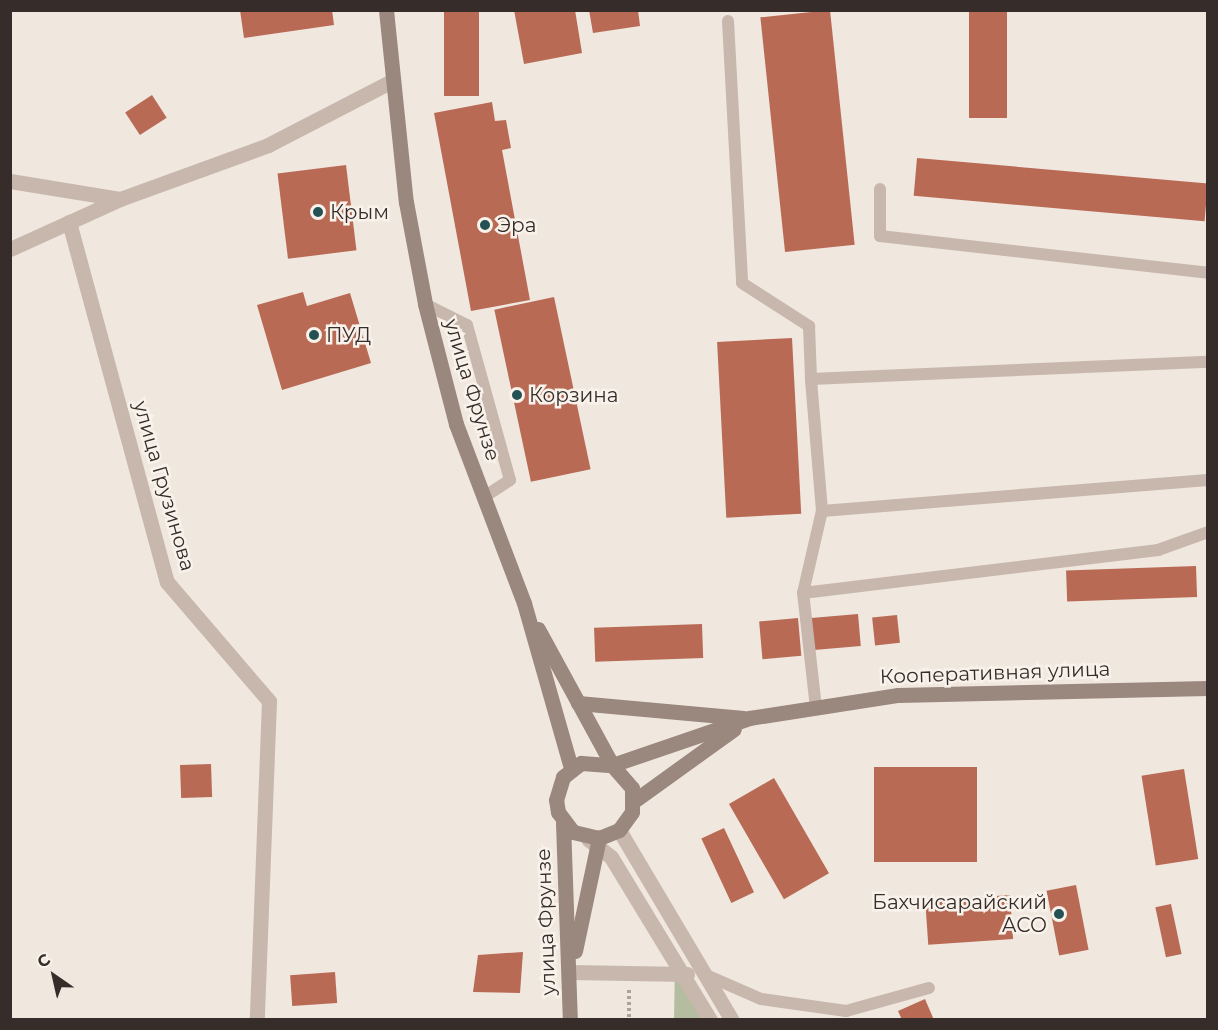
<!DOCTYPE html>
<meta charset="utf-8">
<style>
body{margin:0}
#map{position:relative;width:1218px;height:1030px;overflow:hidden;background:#f0e7df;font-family:Montserrat,sans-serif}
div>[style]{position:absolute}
.green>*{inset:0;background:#b5bda0}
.building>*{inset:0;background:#b86a55;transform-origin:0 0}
.path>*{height:4px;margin-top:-2px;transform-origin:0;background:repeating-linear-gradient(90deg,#b2a296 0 3px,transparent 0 6px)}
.lane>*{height:12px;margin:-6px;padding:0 6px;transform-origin:6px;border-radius:6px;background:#c7b7ac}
.street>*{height:15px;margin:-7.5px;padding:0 7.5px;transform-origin:7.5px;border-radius:7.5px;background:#c7b7ac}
.secondary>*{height:15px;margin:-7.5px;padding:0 7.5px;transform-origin:7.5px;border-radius:7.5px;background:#9a877e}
.dots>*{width:16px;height:16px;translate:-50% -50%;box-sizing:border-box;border:3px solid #f8f2eb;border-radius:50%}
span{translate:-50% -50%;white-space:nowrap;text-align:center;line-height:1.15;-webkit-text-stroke:5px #f8f2eb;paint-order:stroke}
.poi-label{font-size:20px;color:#362d2a}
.left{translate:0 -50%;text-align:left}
.right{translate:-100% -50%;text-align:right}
.street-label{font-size:20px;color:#362d2a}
.frame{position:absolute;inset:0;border:12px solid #362d2a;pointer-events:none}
.north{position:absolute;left:24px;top:946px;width:60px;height:60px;-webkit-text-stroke:4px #f8f2eb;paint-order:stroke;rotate:326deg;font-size:16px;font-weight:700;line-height:24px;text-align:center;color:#362d2a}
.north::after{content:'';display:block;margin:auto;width:21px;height:27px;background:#362d2a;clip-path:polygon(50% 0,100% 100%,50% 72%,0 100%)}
</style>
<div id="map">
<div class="green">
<div style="clip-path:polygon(675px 965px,705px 1019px,674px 1019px)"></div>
</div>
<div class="building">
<div style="clip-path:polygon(240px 10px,332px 10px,334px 25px,244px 38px)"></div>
<div style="left:444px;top:10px;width:35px;height:86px"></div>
<div style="clip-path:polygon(514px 10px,575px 10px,582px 53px,524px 64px)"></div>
<div style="clip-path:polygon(589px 10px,638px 10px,640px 26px,593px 33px)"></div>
<div style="left:830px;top:10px;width:236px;height:70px;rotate:84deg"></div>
<div style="left:969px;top:10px;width:38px;height:108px"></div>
<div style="left:152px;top:95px;width:27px;height:32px;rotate:57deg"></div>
<div style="clip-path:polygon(492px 102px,495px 121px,506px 120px,511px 148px,502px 150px,530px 300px,471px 311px,434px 113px)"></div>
<div style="left:917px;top:158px;width:292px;height:38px;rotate:5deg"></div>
<div style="left:346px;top:165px;width:86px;height:69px;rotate:83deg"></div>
<div style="clip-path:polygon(303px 292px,307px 306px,350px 293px,371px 363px,282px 390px,257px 305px)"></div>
<div style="left:554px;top:297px;width:176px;height:61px;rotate:78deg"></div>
<div style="left:792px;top:338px;width:176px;height:75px;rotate:87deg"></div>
<div style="left:1196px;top:566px;width:31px;height:130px;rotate:88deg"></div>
<div style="left:858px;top:614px;width:32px;height:47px;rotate:85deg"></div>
<div style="left:897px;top:615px;width:28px;height:25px;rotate:84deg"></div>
<div style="left:798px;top:618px;width:38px;height:39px;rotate:85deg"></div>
<div style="left:702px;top:624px;width:34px;height:108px;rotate:88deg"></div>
<div style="left:211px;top:764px;width:33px;height:31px;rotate:88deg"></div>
<div style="left:977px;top:767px;width:95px;height:103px;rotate:90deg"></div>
<div style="left:1184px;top:769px;width:91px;height:43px;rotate:81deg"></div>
<div style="left:774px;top:778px;width:110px;height:52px;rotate:60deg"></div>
<div style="left:724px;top:828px;width:71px;height:25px;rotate:65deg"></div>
<div style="left:1076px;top:885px;width:66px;height:30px;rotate:79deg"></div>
<div style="left:1010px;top:895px;width:44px;height:85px;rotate:86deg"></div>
<div style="left:1171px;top:904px;width:51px;height:16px;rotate:78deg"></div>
<div style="clip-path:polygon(523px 952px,520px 993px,473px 992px,478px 955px)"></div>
<div style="left:335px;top:972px;width:31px;height:45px;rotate:86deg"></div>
<div style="clip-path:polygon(925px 999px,934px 1020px,902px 1020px,898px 1011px)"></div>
</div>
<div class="path">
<div style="left:629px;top:990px;width:30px;rotate:90deg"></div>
</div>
<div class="lane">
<div style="left:728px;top:21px;width:262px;rotate:86.9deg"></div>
<div style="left:742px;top:283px;width:80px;rotate:32.7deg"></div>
<div style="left:809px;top:326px;width:53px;rotate:87.8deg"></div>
<div style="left:880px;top:189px;width:47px;rotate:90deg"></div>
<div style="left:880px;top:236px;width:330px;rotate:6.4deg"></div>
<div style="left:425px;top:304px;width:47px;rotate:26.6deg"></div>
<div style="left:467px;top:325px;width:161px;rotate:74.5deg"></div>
<div style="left:510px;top:480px;width:31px;rotate:147deg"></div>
<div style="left:822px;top:511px;width:132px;rotate:-94.8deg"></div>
<div style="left:811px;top:379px;width:397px;rotate:-2.5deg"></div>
<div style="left:803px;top:593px;width:358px;rotate:-6.9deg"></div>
<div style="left:1158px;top:550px;width:53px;rotate:-19.8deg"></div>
<div style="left:816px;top:708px;width:116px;rotate:-96.4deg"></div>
<div style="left:803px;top:593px;width:84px;rotate:-77deg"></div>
<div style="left:822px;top:511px;width:387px;rotate:-4.6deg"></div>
<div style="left:706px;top:975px;width:60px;rotate:23.6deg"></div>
<div style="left:761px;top:999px;width:86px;rotate:8deg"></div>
<div style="left:846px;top:1011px;width:86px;rotate:-15.5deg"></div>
</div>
<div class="street">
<div style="left:10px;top:181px;width:111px;rotate:9.3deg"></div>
<div style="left:120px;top:199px;width:158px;rotate:-20deg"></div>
<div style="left:268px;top:145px;width:140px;rotate:-27.3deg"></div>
<div style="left:69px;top:222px;width:373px;rotate:74.8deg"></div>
<div style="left:167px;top:582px;width:157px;rotate:49.4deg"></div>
<div style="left:269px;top:701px;width:319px;rotate:92.2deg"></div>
<div style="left:10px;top:249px;width:121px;rotate:-24.4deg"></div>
<div style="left:619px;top:830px;width:221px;rotate:59.3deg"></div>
<div style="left:588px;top:839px;width:29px;rotate:38deg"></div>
<div style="left:611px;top:857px;width:191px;rotate:58.7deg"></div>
<div style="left:570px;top:972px;width:117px;rotate:1deg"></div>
</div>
<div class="secondary">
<div style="left:386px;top:10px;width:193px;rotate:84.1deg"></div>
<div style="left:406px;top:202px;width:104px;rotate:79.4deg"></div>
<div style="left:425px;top:304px;width:124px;rotate:75.5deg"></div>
<div style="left:456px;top:424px;width:191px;rotate:69.2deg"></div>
<div style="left:524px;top:603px;width:172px;rotate:74.1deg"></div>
<div style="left:538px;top:629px;width:155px;rotate:61.4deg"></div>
<div style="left:612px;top:765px;width:30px;rotate:49deg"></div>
<div style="left:632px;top:788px;width:24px;rotate:90deg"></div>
<div style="left:632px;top:812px;width:22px;rotate:126deg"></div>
<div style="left:619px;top:830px;width:22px;rotate:158deg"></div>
<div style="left:599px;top:838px;width:27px;rotate:-167deg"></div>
<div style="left:573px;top:832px;width:25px;rotate:-127deg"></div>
<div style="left:558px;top:812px;width:12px;rotate:-99deg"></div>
<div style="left:556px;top:800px;width:24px;rotate:-73deg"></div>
<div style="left:563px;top:777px;width:23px;rotate:-38deg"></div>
<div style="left:581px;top:763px;width:31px;rotate:4deg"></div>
<div style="left:578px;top:703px;width:166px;rotate:5.2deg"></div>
<div style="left:612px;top:765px;width:145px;rotate:-18.9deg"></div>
<div style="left:749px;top:718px;width:151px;rotate:-8.8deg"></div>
<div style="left:898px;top:695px;width:310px;rotate:-1.3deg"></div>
<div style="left:634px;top:801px;width:123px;rotate:-35.8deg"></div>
<div style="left:563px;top:823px;width:197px;rotate:88deg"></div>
<div style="left:575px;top:951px;width:116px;rotate:-78deg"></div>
</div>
<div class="dots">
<div style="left:318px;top:212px;background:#245153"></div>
<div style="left:485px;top:225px;background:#245153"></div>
<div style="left:314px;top:335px;background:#245153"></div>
<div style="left:517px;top:395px;background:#245153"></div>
<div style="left:1059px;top:914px;background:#245153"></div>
</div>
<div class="poi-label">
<span class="left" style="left:330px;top:212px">Крым</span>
<span class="left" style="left:497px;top:225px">Эра</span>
<span class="left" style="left:326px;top:335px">ПУД</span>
<span class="left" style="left:529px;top:395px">Корзина</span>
<span class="right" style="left:1047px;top:914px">Бахчисарайский<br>АСО</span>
</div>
<div class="street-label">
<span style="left:472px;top:390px;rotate:73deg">улица Фрунзе</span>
<span style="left:164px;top:486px;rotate:74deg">улица Грузинова</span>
<span style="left:995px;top:673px;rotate:-2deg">Кооперативная улица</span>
<span style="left:546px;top:922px;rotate:-92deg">улица Фрунзе</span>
</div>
<div class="frame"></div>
<div class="north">С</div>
</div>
